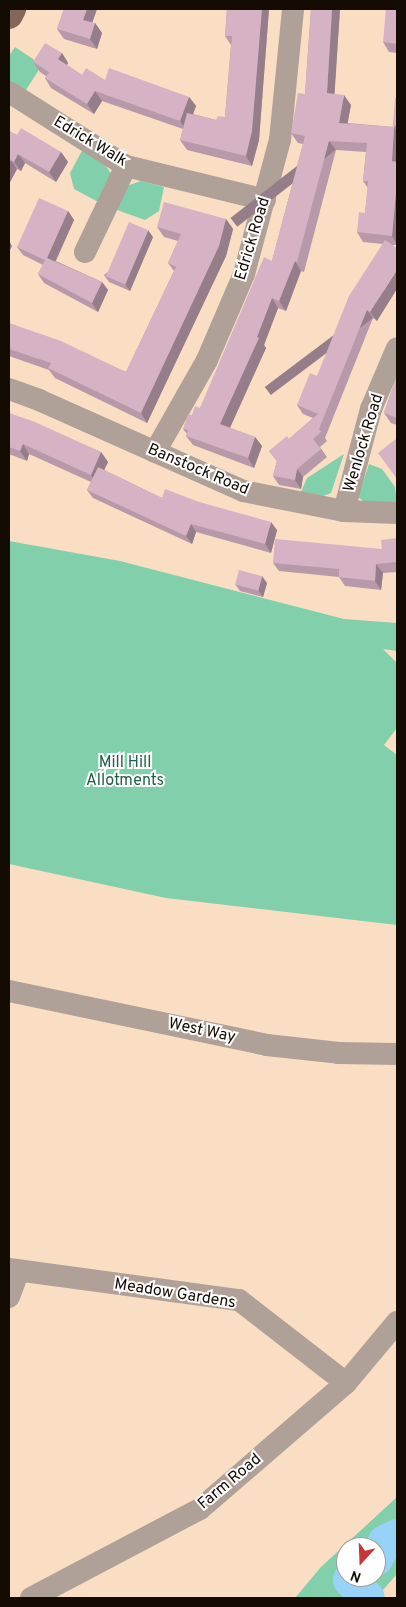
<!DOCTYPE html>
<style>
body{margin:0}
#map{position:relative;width:406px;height:1607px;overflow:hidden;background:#fadec3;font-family:Overpass,sans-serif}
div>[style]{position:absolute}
.green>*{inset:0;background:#82cfab}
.river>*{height:34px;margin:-17px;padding:0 17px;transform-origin:17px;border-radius:17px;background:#97d3f8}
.minor>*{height:22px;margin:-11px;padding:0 11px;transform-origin:11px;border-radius:11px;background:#afa098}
.major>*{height:28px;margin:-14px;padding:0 14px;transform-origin:14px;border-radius:14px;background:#83685a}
.wall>*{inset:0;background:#b799a9}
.shaded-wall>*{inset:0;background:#957d89;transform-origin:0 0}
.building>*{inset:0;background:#d5b2c4;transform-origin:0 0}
span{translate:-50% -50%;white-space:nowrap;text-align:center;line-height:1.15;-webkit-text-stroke:4px #fff;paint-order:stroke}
.street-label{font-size:16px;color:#140b03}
.park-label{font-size:16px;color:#206046}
.frame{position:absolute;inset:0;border:10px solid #140b03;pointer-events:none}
.north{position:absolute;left:336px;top:1537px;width:50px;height:50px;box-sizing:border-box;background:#fff;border:1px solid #a19d9a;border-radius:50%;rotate:200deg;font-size:14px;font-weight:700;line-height:20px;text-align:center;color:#140b03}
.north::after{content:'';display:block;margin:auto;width:18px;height:22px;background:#c63639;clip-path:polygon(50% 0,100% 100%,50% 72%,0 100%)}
</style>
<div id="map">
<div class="green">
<div style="clip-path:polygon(15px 47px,42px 65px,24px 93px,9px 83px,9px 56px)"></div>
<div style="clip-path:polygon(83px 149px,103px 162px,114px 178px,102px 204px,74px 189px,70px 173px)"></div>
<div style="clip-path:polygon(141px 181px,164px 187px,159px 211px,145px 220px,117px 210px,126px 186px)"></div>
<div style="clip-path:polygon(344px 454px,331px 493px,323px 496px,301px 492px,307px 478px)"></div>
<div style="clip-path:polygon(369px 464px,382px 469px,395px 487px,397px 504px,366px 503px,358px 497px)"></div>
<div style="clip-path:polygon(9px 541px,120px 561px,344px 619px,397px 623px,397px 651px,383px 649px,397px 663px,397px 728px,384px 745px,397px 755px,397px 925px,166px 898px,9px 864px)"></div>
<div style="clip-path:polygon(evenodd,397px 1497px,397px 1574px,376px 1598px,295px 1598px,321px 1567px,397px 1497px,346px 1547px,376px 1547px,376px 1577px,346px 1577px,346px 1547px)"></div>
</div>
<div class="river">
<div style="left:376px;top:1559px;width:19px;rotate:-62deg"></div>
<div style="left:385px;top:1542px;width:13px;rotate:-27deg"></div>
<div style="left:354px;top:1577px;width:5px;rotate:143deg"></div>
<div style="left:350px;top:1580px;width:25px;rotate:45deg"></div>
</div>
<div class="minor">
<div style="left:9px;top:92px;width:138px;rotate:32.3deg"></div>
<div style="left:126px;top:166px;width:143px;rotate:13.7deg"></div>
<div style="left:85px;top:252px;width:95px;rotate:-64.5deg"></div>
<div style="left:9px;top:389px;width:32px;rotate:20deg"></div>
<div style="left:39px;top:400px;width:223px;rotate:24deg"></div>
<div style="left:243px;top:491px;width:103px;rotate:11.2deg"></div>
<div style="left:344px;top:511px;width:53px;rotate:2.2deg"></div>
<div style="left:155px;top:452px;width:106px;rotate:-60.5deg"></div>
<div style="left:207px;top:360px;width:94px;rotate:-66.7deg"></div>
<div style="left:244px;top:274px;width:139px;rotate:-75deg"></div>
<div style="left:280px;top:140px;width:132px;rotate:-84.3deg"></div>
<div style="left:344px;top:511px;width:106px;rotate:-75.2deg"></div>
<div style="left:371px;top:409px;width:66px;rotate:-66.9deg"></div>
<div style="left:9px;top:991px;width:264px;rotate:11.8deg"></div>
<div style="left:267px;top:1045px;width:72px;rotate:6.3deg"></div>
<div style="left:339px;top:1053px;width:58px;rotate:1deg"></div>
<div style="left:9px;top:1269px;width:232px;rotate:7.7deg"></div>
<div style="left:239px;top:1300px;width:135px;rotate:37.8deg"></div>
<div style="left:9px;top:1297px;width:27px;rotate:-70deg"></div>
<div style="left:31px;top:1598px;width:191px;rotate:-27.8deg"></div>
<div style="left:200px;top:1509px;width:193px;rotate:-40.8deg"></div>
<div style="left:346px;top:1383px;width:80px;rotate:-50.1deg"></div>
</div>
<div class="major">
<div style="left:9px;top:15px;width:7px;rotate:-63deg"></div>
</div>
<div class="wall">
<div style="clip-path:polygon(64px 9px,97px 9px,92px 23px,95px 23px,102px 33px,97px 49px,64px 39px,57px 29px)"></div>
<div style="clip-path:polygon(227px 9px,269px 9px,259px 140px,252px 166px,187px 150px,180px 140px,183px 129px,102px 101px,94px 114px,51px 88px,45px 78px,46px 76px,40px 72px,33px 62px,62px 53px,68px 63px,67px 65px,82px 75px,105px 80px,189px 97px,196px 106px,193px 114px,216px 120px,225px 117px,231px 45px,225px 36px)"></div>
<div style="clip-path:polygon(311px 9px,340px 9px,334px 94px,351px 105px,347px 123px,394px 127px,393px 125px,397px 98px,397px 245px,393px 245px,377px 321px,373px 318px,325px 438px,327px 441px,320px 447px,327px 457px,303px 477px,301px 489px,279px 485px,273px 476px,277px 461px,269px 451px,289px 439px,313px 418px,303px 414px,297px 405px,317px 376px,383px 244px,363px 242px,357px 232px,365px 213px,368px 188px,363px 181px,366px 152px,336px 150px,304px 272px,301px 271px,286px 311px,278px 308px,264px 345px,266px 348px,230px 428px,255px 437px,262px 446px,254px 468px,193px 445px,186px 436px,187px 434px,183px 429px,192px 415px,200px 408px,272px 261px,303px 144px,298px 143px,291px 133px,305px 94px)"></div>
<div style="clip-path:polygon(397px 9px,397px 53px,389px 52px,383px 42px)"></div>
<div style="clip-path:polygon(9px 131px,17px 135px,61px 152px,68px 162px,56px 182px,25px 163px,21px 171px,17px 169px,9px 184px)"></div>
<div style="clip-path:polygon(68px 211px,74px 220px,56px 261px,102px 282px,108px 290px,98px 312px,44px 283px,38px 274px,43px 265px,23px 255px,17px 247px)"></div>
<div style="clip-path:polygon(226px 219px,233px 229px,226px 256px,147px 423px,55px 378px,49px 370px,9px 356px,9px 323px,126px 372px,174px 271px,168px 263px,178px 241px,164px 237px,157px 227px)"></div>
<div style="clip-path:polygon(153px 237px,130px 291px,109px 282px,104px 275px)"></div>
<div style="clip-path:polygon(397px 375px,397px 425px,391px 423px,384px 413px)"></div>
<div style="clip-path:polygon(9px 413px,101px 452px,108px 462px,104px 470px,162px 498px,199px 502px,277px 530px,271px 553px,196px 532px,192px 544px,93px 498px,87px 490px,91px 482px,29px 454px,27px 461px,9px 454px)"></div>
<div style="clip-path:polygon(397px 538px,397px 572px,383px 573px,381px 590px,345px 586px,339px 577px,279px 571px,273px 563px,382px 549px)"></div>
<div style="clip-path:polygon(267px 583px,263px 597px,240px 591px,235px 584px)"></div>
</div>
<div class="shaded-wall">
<div style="clip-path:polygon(87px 9px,97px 9px,90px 29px,83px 20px)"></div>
<div style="clip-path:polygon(262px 9px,269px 9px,259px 140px,252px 166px,246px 156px)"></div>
<div style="clip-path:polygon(332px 9px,340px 9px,334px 103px,327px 93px)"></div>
<div style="clip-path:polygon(95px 23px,102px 33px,97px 49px,90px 39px)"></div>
<div style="clip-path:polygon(62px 53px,68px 63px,65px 69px,58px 59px)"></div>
<div style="clip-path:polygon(95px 91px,102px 101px,94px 114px,87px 104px)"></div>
<div style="clip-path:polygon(344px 95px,351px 105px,346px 132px,339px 123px)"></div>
<div style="clip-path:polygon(189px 97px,196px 106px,187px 131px,180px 121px)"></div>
<div style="clip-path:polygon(394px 127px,397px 131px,397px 169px,392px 161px)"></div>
<div style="left:329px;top:141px;width:11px;height:125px;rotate:52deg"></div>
<div style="clip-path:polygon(61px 152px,68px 162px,56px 182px,49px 172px)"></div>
<div style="clip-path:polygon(18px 154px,25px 163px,21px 171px,14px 162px)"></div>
<div style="clip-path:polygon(11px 160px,17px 169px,9px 184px,9px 163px)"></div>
<div style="clip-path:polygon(397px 181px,397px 244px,392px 236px)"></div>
<div style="clip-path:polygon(68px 211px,74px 220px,53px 266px,47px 258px)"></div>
<div style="clip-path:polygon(226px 219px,233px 229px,226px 256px,147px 423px,141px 413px)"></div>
<div style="clip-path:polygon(148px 230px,153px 237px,130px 291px,125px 284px)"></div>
<div style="clip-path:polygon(9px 241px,12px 246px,9px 252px)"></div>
<div style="clip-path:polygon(295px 261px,301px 271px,286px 311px,279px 301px)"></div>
<div style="clip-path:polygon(397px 270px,397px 289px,377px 321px,370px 312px)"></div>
<div style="clip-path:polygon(102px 282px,108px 290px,98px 312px,92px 303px)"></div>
<div style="clip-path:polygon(272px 298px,278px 308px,264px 345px,266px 348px,227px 434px,220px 424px,257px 337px)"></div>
<div style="left:367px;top:310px;width:10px;height:128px;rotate:53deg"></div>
<div style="clip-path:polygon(255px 437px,262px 446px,254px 468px,248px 458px)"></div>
<div style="clip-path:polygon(23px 444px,29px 454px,27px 461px,20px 451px)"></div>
<div style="clip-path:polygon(101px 452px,108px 462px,97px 485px,91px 475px)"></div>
<div style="clip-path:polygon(297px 469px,303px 477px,301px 489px,295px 480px)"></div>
<div style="clip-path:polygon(271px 522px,277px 530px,271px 553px,265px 544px)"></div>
<div style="clip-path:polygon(191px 524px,196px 532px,192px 544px,186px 536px)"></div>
<div style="clip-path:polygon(376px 564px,383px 573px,381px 590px,375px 581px)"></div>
<div style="clip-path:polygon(262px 576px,267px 583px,263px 597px,258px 590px)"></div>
</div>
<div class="building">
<div style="clip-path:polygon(64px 9px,87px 9px,83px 20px,95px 23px,90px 39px,57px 29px)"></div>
<div style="clip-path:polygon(227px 9px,262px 9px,252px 131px,246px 156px,180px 140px,187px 113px,216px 120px,218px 116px,225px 117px,232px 36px,225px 36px)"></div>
<div style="clip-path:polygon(311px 9px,332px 9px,327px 93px,344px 95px,339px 123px,394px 127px,392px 161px,397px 162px,397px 181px,392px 236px,357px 232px,359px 212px,365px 213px,368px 181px,363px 181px,367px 143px,329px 141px,297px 262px,295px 261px,279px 301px,272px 298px,257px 337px,259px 338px,220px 424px,255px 437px,248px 458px,186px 436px,188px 430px,183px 429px,188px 414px,192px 415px,195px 406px,200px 408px,264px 257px,272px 261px,305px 136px,291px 133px,298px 93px,305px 94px)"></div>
<div style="clip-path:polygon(386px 9px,397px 9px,397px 44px,383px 42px)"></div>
<div style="clip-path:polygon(45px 43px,62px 53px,58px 59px,82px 75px,86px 68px,105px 80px,109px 68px,189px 97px,180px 121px,95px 91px,87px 104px,45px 78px,49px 72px,33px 62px)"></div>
<div style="clip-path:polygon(395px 98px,397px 98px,397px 126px,393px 125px)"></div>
<div style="clip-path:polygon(21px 128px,61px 152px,49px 172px,18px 154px,14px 162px,11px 160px,9px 163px,9px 131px,17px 135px)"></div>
<div style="clip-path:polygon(39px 198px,68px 211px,47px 258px,102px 282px,92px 303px,38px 274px,45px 260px,17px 247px)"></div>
<div style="clip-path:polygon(164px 202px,226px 219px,219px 246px,141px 413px,48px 368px,51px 363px,9px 349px,9px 323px,61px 341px,126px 372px,176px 267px,168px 263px,181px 234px,157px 227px)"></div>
<div style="left:129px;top:222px;width:21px;height:59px;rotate:23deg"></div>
<div style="clip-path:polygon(385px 240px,397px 248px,397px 270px,370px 312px,367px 310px,319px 429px,321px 432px,313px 439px,321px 449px,297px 469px,295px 480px,273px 476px,277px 460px,269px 451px,287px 436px,289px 439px,318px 414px,297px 405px,310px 373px,317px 376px,349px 296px)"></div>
<div style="clip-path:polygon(397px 375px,397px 418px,384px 413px)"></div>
<div style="clip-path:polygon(9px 413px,35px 422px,101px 452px,91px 475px,23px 444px,20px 451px,9px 447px)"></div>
<div style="clip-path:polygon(396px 439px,397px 441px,397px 479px,378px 453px)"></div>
<div style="clip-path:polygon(98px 467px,162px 498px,165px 489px,199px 502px,271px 522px,265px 544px,191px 524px,186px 536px,87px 490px)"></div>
<div style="clip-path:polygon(397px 538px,397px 562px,376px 564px,375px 581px,339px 577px,339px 569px,273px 563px,275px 539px,382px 549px,381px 540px)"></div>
<div style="left:239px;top:570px;width:24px;height:15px;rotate:15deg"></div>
</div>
<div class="street-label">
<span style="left:90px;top:142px;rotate:31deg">Edrick Walk</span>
<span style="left:253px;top:239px;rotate:-73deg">Edrick Road</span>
<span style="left:364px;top:443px;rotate:-73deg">Wenlock Road</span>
<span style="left:198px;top:470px;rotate:23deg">Banstock Road</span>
<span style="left:202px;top:1031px;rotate:12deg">West Way</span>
<span style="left:175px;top:1294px;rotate:9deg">Meadow Gardens</span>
<span style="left:230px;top:1482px;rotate:-40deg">Farm Road</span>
</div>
<div class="park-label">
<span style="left:125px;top:772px">Mill Hill<br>Allotments</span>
</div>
<div class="frame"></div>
<div class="north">N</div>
</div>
